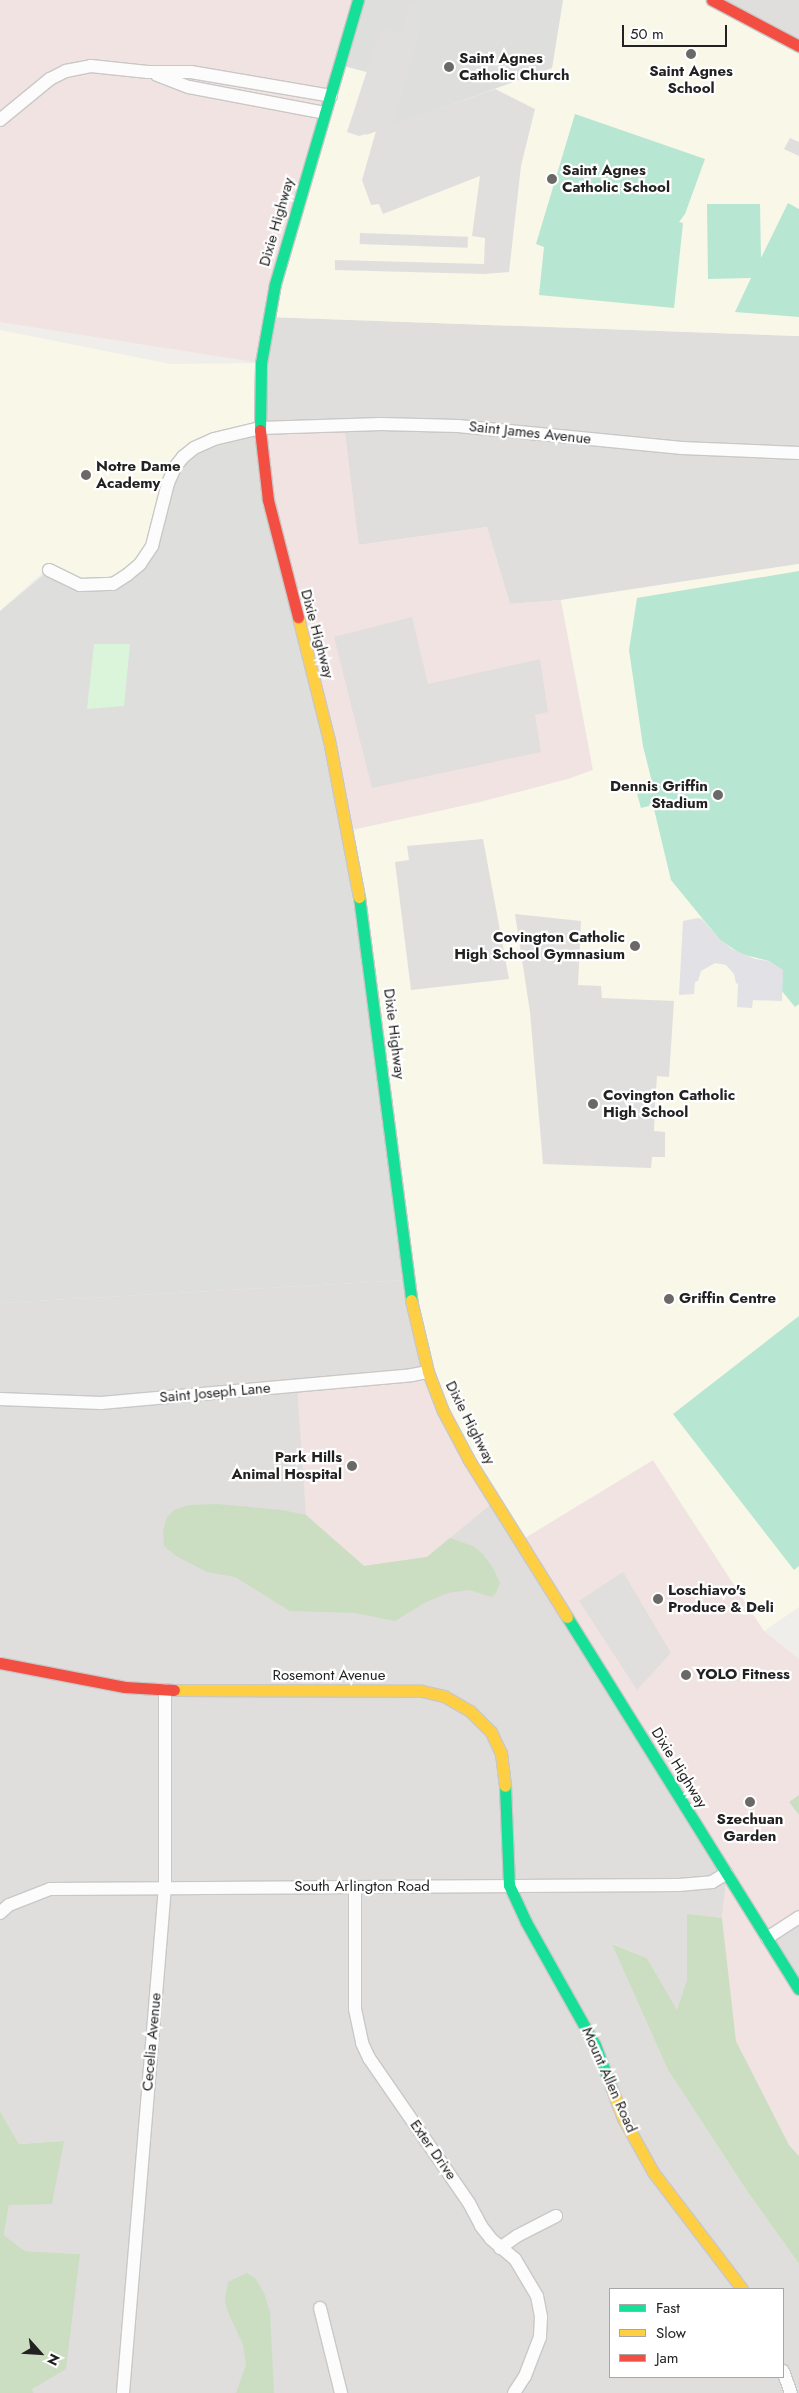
<!DOCTYPE html>
<style>
body{margin:0}
#map{position:relative;width:799px;height:2393px;overflow:hidden;background:#f0eeeb;font-family:Jost,sans-serif}
div>[style]{position:absolute}
.residential>*{inset:0;background:#dfdedc}
.commercial>*{inset:0;background:#f1e3e1}
.education>*{inset:0;background:#f8f7e8}
.religious>*{inset:0;background:#dededc}
.forest>*{inset:0;background:#cbdec1}
.park>*{inset:0;background:#daf5da}
.pitch>*{inset:0;background:#b7e6d2}
.parking>*{inset:0;background:#e0dfde;transform-origin:0 0}
.plaza>*{inset:0;background:#e2e1e5}
.roads{filter:drop-shadow(1px 0 #c9c8c7) drop-shadow(-1px 0 #c9c8c7) drop-shadow(0 1px #c9c8c7) drop-shadow(0 -1px #c9c8c7)}
.street>*{height:12px;margin:-6px;padding:0 6px;transform-origin:6px;border-radius:6px;background:#fdfcfc}
.fast>*{height:11px;margin:-5.5px;padding:0 5.5px;transform-origin:5.5px;border-radius:5.5px;background:#16e098}
.slow>*{height:11px;margin:-5.5px;padding:0 5.5px;transform-origin:5.5px;border-radius:5.5px;background:#ffcf43}
.jam>*{height:11px;margin:-5.5px;padding:0 5.5px;transform-origin:5.5px;border-radius:5.5px;background:#f24e42}
.dots>*{width:14px;height:14px;translate:-50% -50%;box-sizing:border-box;border:2px solid #fff;border-radius:50%}
span{translate:-50% -50%;white-space:nowrap;text-align:center;line-height:1.15;-webkit-text-stroke:4.5px #fff;paint-order:stroke}
.poi-label{font-size:15px;color:#222;font-weight:700}
.left{translate:0 -50%;text-align:left}
.right{translate:-100% -50%;text-align:right}
.street-label{font-size:15px;color:#222}
.legend{position:absolute;left:609px;top:2288px;width:175px;height:90px;box-sizing:border-box;background:#fff;border:1px solid #a7a7a7;margin:0;padding:6px 9px;list-style:none;font-size:15px;color:#222}
.legend li{display:flex;align-items:center;gap:10px;height:25px}
.legend b{width:25px;border:1px solid #a7a7a7}
.north{position:absolute;left:15px;top:2328px;width:50px;height:50px;-webkit-text-stroke:4px #fff;paint-order:stroke;rotate:116deg;font-size:14px;font-weight:700;line-height:20px;text-align:center;color:#222}
.north::after{content:'';display:block;margin:auto;width:18px;height:22px;background:#222;clip-path:polygon(50% 0,100% 100%,50% 72%,0 100%)}
.scale{position:absolute;left:622px;top:25px;width:105px;height:22px;box-sizing:border-box;border:2px solid #222;border-top:0;padding-left:6px;font-size:15px;line-height:18px;white-space:nowrap;color:#222;-webkit-text-stroke:4px #fff;paint-order:stroke}
</style>
<div id="map">
<div class="residential">
<div style="clip-path:polygon(713px 0,799px 0,799px 46px)"></div>
<div style="clip-path:polygon(269px 317px,799px 336px,799px 564px,561px 600px,510px 604px,487px 527px,358px 545px,344px 425px,260px 428px)"></div>
<div style="clip-path:polygon(evenodd,409px 1280px,495px 1501px,727px 1873px,722px 1918px,687px 1915px,687px 1979px,677px 2011px,647px 1958px,613px 1944px,668px 2070px,747px 2191px,799px 2264px,799px 2393px,34px 2393px,32px 2389px,80px 2254px,25px 2251px,4px 2235px,9px 2205px,63px 2141px,19px 2144px,0 2111px,0 1303px,409px 1280px,610px 2289px,783px 2289px,783px 2377px,610px 2377px,610px 2289px)"></div>
<div style="clip-path:polygon(799px 1917px,799px 1988px,767px 1938px)"></div>
</div>
<div class="commercial">
<div style="clip-path:polygon(0 0,358px 0,261px 363px,0 322px)"></div>
<div style="clip-path:polygon(344px 425px,359px 545px,487px 527px,510px 604px,561px 600px,593px 770px,568px 779px,480px 802px,348px 831px,260px 428px)"></div>
<div style="clip-path:polygon(428px 1372px,495px 1501px,427px 1557px,364px 1566px,306px 1515px,297px 1386px)"></div>
<div style="clip-path:polygon(653px 1460px,764px 1631px,799px 1659px,799px 1795px,789px 1802px,799px 1815px,799px 1917px,767px 1938px,799px 1989px,799px 2156px,789px 2145px,736px 2041px,722px 1918px,727px 1873px,520px 1541px)"></div>
</div>
<div class="education">
<div style="clip-path:polygon(563px 0,712px 0,799px 46px,799px 336px,269px 317px,340px 65px,382px 76px,367px 134px,552px 68px)"></div>
<div style="clip-path:polygon(0 330px,171px 364px,261px 363px,260px 428px,158px 525px,127px 575px,80px 585px,43px 572px,0 611px)"></div>
<div style="clip-path:polygon(799px 564px,799px 1607px,764px 1631px,653px 1460px,520px 1541px,428px 1372px,348px 831px,480px 802px,568px 779px,593px 770px,561px 600px)"></div>
</div>
<div class="religious">
<div style="clip-path:polygon(358px 0,563px 0,552px 68px,366px 135px,382px 76px,340px 65px)"></div>
<div style="clip-path:polygon(260px 428px,329px 740px,409px 1280px,0 1303px,0 611px,49px 570px,95px 586px,140px 564px,183px 457px)"></div>
</div>
<div class="forest">
<div style="clip-path:polygon(217px 1504px,282px 1510px,306px 1515px,364px 1566px,427px 1557px,450px 1538px,473px 1546px,483px 1554px,493px 1568px,500px 1583px,496px 1593px,492px 1597px,469px 1590px,448px 1593px,426px 1602px,395px 1621px,355px 1613px,290px 1611px,235px 1577px,207px 1572px,176px 1556px,164px 1546px,163px 1531px,167px 1517px,174px 1510px,189px 1505px)"></div>
<div style="clip-path:polygon(799px 1795px,799px 1815px,789px 1802px)"></div>
<div style="clip-path:polygon(687px 1914px,722px 1918px,736px 2041px,789px 2145px,799px 2156px,799px 2264px,747px 2191px,668px 2070px,612px 1944px,647px 1958px,677px 2010px,687px 1979px)"></div>
<div style="clip-path:polygon(0 2111px,19px 2144px,64px 2141px,52px 2204px,9px 2205px,4px 2235px,25px 2251px,80px 2254px,66px 2369px,32px 2389px,34px 2393px,0 2393px)"></div>
<div style="clip-path:polygon(247px 2273px,256px 2279px,264px 2293px,270px 2312px,274px 2393px,236px 2393px,246px 2365px,243px 2345px,227px 2310px,225px 2300px,228px 2282px)"></div>
</div>
<div class="park">
<div style="clip-path:polygon(94px 644px,130px 644px,124px 706px,87px 709px)"></div>
</div>
<div class="pitch">
<div style="clip-path:polygon(575px 114px,705px 159px,685px 214px,679px 222px,683px 223px,674px 308px,539px 295px,544px 247px,536px 244px)"></div>
<div style="clip-path:polygon(788px 203px,799px 209px,799px 317px,735px 312px,751px 278px,708px 279px,707px 204px,760px 204px,761px 258px)"></div>
<div style="clip-path:polygon(799px 571px,799px 1004px,795px 1007px,782px 991px,782px 970px,769px 961px,741px 954px,720px 940px,671px 880px,653px 805px,641px 808px,635px 786px,652px 782px,643px 746px,629px 650px,637px 598px)"></div>
<div style="clip-path:polygon(799px 1316px,799px 1566px,794px 1570px,673px 1414px)"></div>
</div>
<div class="parking">
<div style="clip-path:polygon(409px 2px,421px 3px,418px 38px,392px 125px,495px 89px,535px 109px,521px 166px,509px 272px,484px 274px,335px 270px,335px 260px,484px 264px,485px 238px,472px 236px,480px 176px,383px 214px,379px 204px,371px 205px,362px 180px,376px 131px,359px 136px,347px 132px,381px 28px,403px 32px)"></div>
<div style="clip-path:polygon(790px 138px,799px 142px,799px 156px,784px 149px)"></div>
<div style="left:360px;top:233px;width:108px;height:11px;rotate:2deg"></div>
<div style="clip-path:polygon(412px 617px,428px 684px,540px 659px,548px 712px,535px 715px,541px 752px,372px 788px,334px 637px)"></div>
<div style="clip-path:polygon(483px 839px,509px 979px,411px 990px,395px 862px,409px 860px,407px 846px)"></div>
<div style="clip-path:polygon(515px 914px,581px 921px,578px 985px,601px 986px,602px 998px,674px 1001px,669px 1077px,657px 1076px,655px 1105px,654px 1131px,665px 1132px,665px 1157px,652px 1157px,651px 1168px,543px 1164px,530px 1012px)"></div>
<div style="clip-path:polygon(623px 1572px,671px 1653px,637px 1690px,579px 1601px)"></div>
</div>
<div class="plaza">
<div style="clip-path:polygon(698px 918px,702px 919px,720px 940px,732px 949px,755px 959px,769px 961px,783px 970px,782px 1001px,753px 1000px,752px 1008px,737px 1007px,738px 984px,736px 983px,734px 974px,726px 965px,715px 963px,701px 971px,698px 981px,695px 982px,694px 994px,679px 995px,683px 921px)"></div>
</div>
<div class="roads">
<div class="street">
<div style="left:157px;top:75px;width:34px;rotate:21deg"></div>
<div style="left:189px;top:87px;width:138px;rotate:10.8deg"></div>
<div style="left:0;top:120px;width:65px;rotate:-39.4deg"></div>
<div style="left:50px;top:79px;width:18px;rotate:-27deg"></div>
<div style="left:66px;top:71px;width:25px;rotate:-11deg"></div>
<div style="left:91px;top:66px;width:57px;rotate:6deg"></div>
<div style="left:148px;top:72px;width:43px"></div>
<div style="left:191px;top:72px;width:142px;rotate:9.7deg"></div>
<div style="left:49px;top:570px;width:34px;rotate:26deg"></div>
<div style="left:80px;top:585px;width:33px;rotate:-2deg"></div>
<div style="left:113px;top:584px;width:17px;rotate:-33deg"></div>
<div style="left:127px;top:575px;width:17px;rotate:-40deg"></div>
<div style="left:140px;top:564px;width:22px;rotate:-56deg"></div>
<div style="left:152px;top:546px;width:65px;rotate:-75.7deg"></div>
<div style="left:168px;top:483px;width:17px;rotate:-66deg"></div>
<div style="left:175px;top:467px;width:13px;rotate:-51deg"></div>
<div style="left:183px;top:457px;width:14px;rotate:-39deg"></div>
<div style="left:194px;top:448px;width:22px;rotate:-24deg"></div>
<div style="left:214px;top:439px;width:47px;rotate:-13.4deg"></div>
<div style="left:260px;top:428px;width:121px;rotate:-1.9deg"></div>
<div style="left:381px;top:424px;width:77px;rotate:1.5deg"></div>
<div style="left:458px;top:426px;width:225px;rotate:5.6deg"></div>
<div style="left:682px;top:448px;width:117px;rotate:2.4deg"></div>
<div style="left:0;top:1399px;width:101px;rotate:2.3deg"></div>
<div style="left:101px;top:1403px;width:312px;rotate:-5.1deg"></div>
<div style="left:412px;top:1375px;width:16px;rotate:-11deg"></div>
<div style="left:355px;top:1887px;width:122px;rotate:90deg"></div>
<div style="left:355px;top:2009px;width:35px;rotate:78deg"></div>
<div style="left:362px;top:2043px;width:17px;rotate:65deg"></div>
<div style="left:369px;top:2058px;width:176px;rotate:55.4deg"></div>
<div style="left:469px;top:2203px;width:26px;rotate:62deg"></div>
<div style="left:481px;top:2226px;width:16px;rotate:52deg"></div>
<div style="left:491px;top:2239px;width:31px;rotate:40deg"></div>
<div style="left:515px;top:2259px;width:43px;rotate:59.3deg"></div>
<div style="left:537px;top:2296px;width:21px;rotate:79deg"></div>
<div style="left:541px;top:2317px;width:20px;rotate:93deg"></div>
<div style="left:540px;top:2337px;width:42px;rotate:111deg"></div>
<div style="left:525px;top:2376px;width:20px;rotate:123deg"></div>
<div style="left:0;top:1913px;width:12px;rotate:-42deg"></div>
<div style="left:9px;top:1905px;width:44px;rotate:-21.3deg"></div>
<div style="left:50px;top:1889px;width:629px;rotate:-0.36deg"></div>
<div style="left:679px;top:1885px;width:33px;rotate:-5deg"></div>
<div style="left:712px;top:1882px;width:17px;rotate:-31deg"></div>
<div style="left:767px;top:1938px;width:38px;rotate:-33deg"></div>
<div style="left:500px;top:2248px;width:21px;rotate:-35deg"></div>
<div style="left:517px;top:2236px;width:44px;rotate:-27.1deg"></div>
<div style="left:320px;top:2308px;width:88px;rotate:76.1deg"></div>
<div style="left:783px;top:2371px;width:23px;rotate:70deg"></div>
<div style="left:123px;top:2393px;width:508px;rotate:-85.26deg"></div>
<div style="left:165px;top:1887px;width:197px;rotate:-90deg"></div>
</div>
<div class="fast">
<div style="left:260px;top:430px;width:67px;rotate:-89.1deg"></div>
<div style="left:261px;top:363px;width:80px;rotate:-80deg"></div>
<div style="left:275px;top:284px;width:296px;rotate:-73.7deg"></div>
<div style="left:359px;top:897px;width:406px;rotate:82.6deg"></div>
<div style="left:567px;top:1617px;width:438px;rotate:58.1deg"></div>
<div style="left:505px;top:1786px;width:99px;rotate:87.7deg"></div>
<div style="left:509px;top:1885px;width:41px;rotate:65.3deg"></div>
<div style="left:526px;top:1922px;width:141px;rotate:60.7deg"></div>
<div style="left:595px;top:2045px;width:50px;rotate:69deg"></div>
</div>
<div class="slow">
<div style="left:298px;top:617px;width:127px;rotate:75.9deg"></div>
<div style="left:329px;top:740px;width:160px;rotate:79.2deg"></div>
<div style="left:411px;top:1300px;width:74px;rotate:76.7deg"></div>
<div style="left:428px;top:1372px;width:42px;rotate:69deg"></div>
<div style="left:443px;top:1411px;width:55px;rotate:62deg"></div>
<div style="left:469px;top:1460px;width:185px;rotate:58deg"></div>
<div style="left:174px;top:1690px;width:248px;rotate:0.2deg"></div>
<div style="left:422px;top:1691px;width:23px;rotate:13deg"></div>
<div style="left:444px;top:1696px;width:30px;rotate:30deg"></div>
<div style="left:470px;top:1711px;width:30px;rotate:45deg"></div>
<div style="left:491px;top:1732px;width:23px;rotate:65deg"></div>
<div style="left:501px;top:1753px;width:33px;rotate:83deg"></div>
<div style="left:613px;top:2092px;width:28px;rotate:69deg"></div>
<div style="left:623px;top:2118px;width:62px;rotate:60.9deg"></div>
<div style="left:653px;top:2172px;width:147px;rotate:52.7deg"></div>
</div>
<div class="jam">
<div style="left:712px;top:0;width:98px;rotate:27.9deg"></div>
<div style="left:260px;top:430px;width:70px;rotate:83.5deg"></div>
<div style="left:268px;top:500px;width:121px;rotate:75.6deg"></div>
<div style="left:0;top:1663px;width:127px;rotate:10.9deg"></div>
<div style="left:125px;top:1687px;width:49px;rotate:3.5deg"></div>
</div>
</div>
<div class="dots">
<div style="left:691px;top:54px;background:#6a6968"></div>
<div style="left:449px;top:67px;background:#6a6968"></div>
<div style="left:552px;top:179px;background:#6a6968"></div>
<div style="left:86px;top:475px;background:#6a6968"></div>
<div style="left:718px;top:795px;background:#6a6968"></div>
<div style="left:635px;top:946px;background:#6a6968"></div>
<div style="left:593px;top:1104px;background:#6a6968"></div>
<div style="left:669px;top:1299px;background:#6a6968"></div>
<div style="left:352px;top:1466px;background:#6a6968"></div>
<div style="left:658px;top:1599px;background:#6a6968"></div>
<div style="left:686px;top:1675px;background:#6a6968"></div>
<div style="left:750px;top:1802px;background:#6a6968"></div>
</div>
<div class="poi-label">
<span class="left" style="left:459px;top:67px">Saint Agnes<br>Catholic Church</span>
<span style="left:691px;top:80px">Saint Agnes<br>School</span>
<span class="left" style="left:562px;top:179px">Saint Agnes<br>Catholic School</span>
<span class="left" style="left:96px;top:475px">Notre Dame<br>Academy</span>
<span class="right" style="left:708px;top:795px">Dennis Griffin<br>Stadium</span>
<span class="right" style="left:625px;top:946px">Covington Catholic<br>High School Gymnasium</span>
<span class="left" style="left:603px;top:1104px">Covington Catholic<br>High School</span>
<span class="left" style="left:679px;top:1299px">Griffin Centre</span>
<span class="right" style="left:342px;top:1466px">Park Hills<br>Animal Hospital</span>
<span class="left" style="left:668px;top:1599px">Loschiavo's<br>Produce &amp; Deli</span>
<span class="left" style="left:696px;top:1675px">YOLO Fitness</span>
<span style="left:750px;top:1828px">Szechuan<br>Garden</span>
</div>
<div class="street-label">
<span style="left:277px;top:222px;rotate:-74deg">Dixie Highway</span>
<span style="left:530px;top:433px;rotate:6deg">Saint James Avenue</span>
<span style="left:317px;top:634px;rotate:75deg">Dixie Highway</span>
<span style="left:394px;top:1034px;rotate:83deg">Dixie Highway</span>
<span style="left:215px;top:1393px;rotate:-5deg">Saint Joseph Lane</span>
<span style="left:470px;top:1423px;rotate:63deg">Dixie Highway</span>
<span style="left:329px;top:1676px">Rosemont Avenue</span>
<span style="left:679px;top:1768px;rotate:58deg">Dixie Highway</span>
<span style="left:362px;top:1887px">South Arlington Road</span>
<span style="left:152px;top:2042px;rotate:-85deg">Cecelia Avenue</span>
<span style="left:609px;top:2080px;rotate:66deg">Mount Allen Road</span>
<span style="left:433px;top:2150px;rotate:55deg">Exter Drive</span>
</div>
<ul class="legend">
<li><b style="height:6px;background:#16e098"></b>Fast</li>
<li><b style="height:6px;background:#ffcf43"></b>Slow</li>
<li><b style="height:6px;background:#f24e42"></b>Jam</li>
</ul>
<div class="north">N</div>
<div class="scale">50 m</div>
</div>
